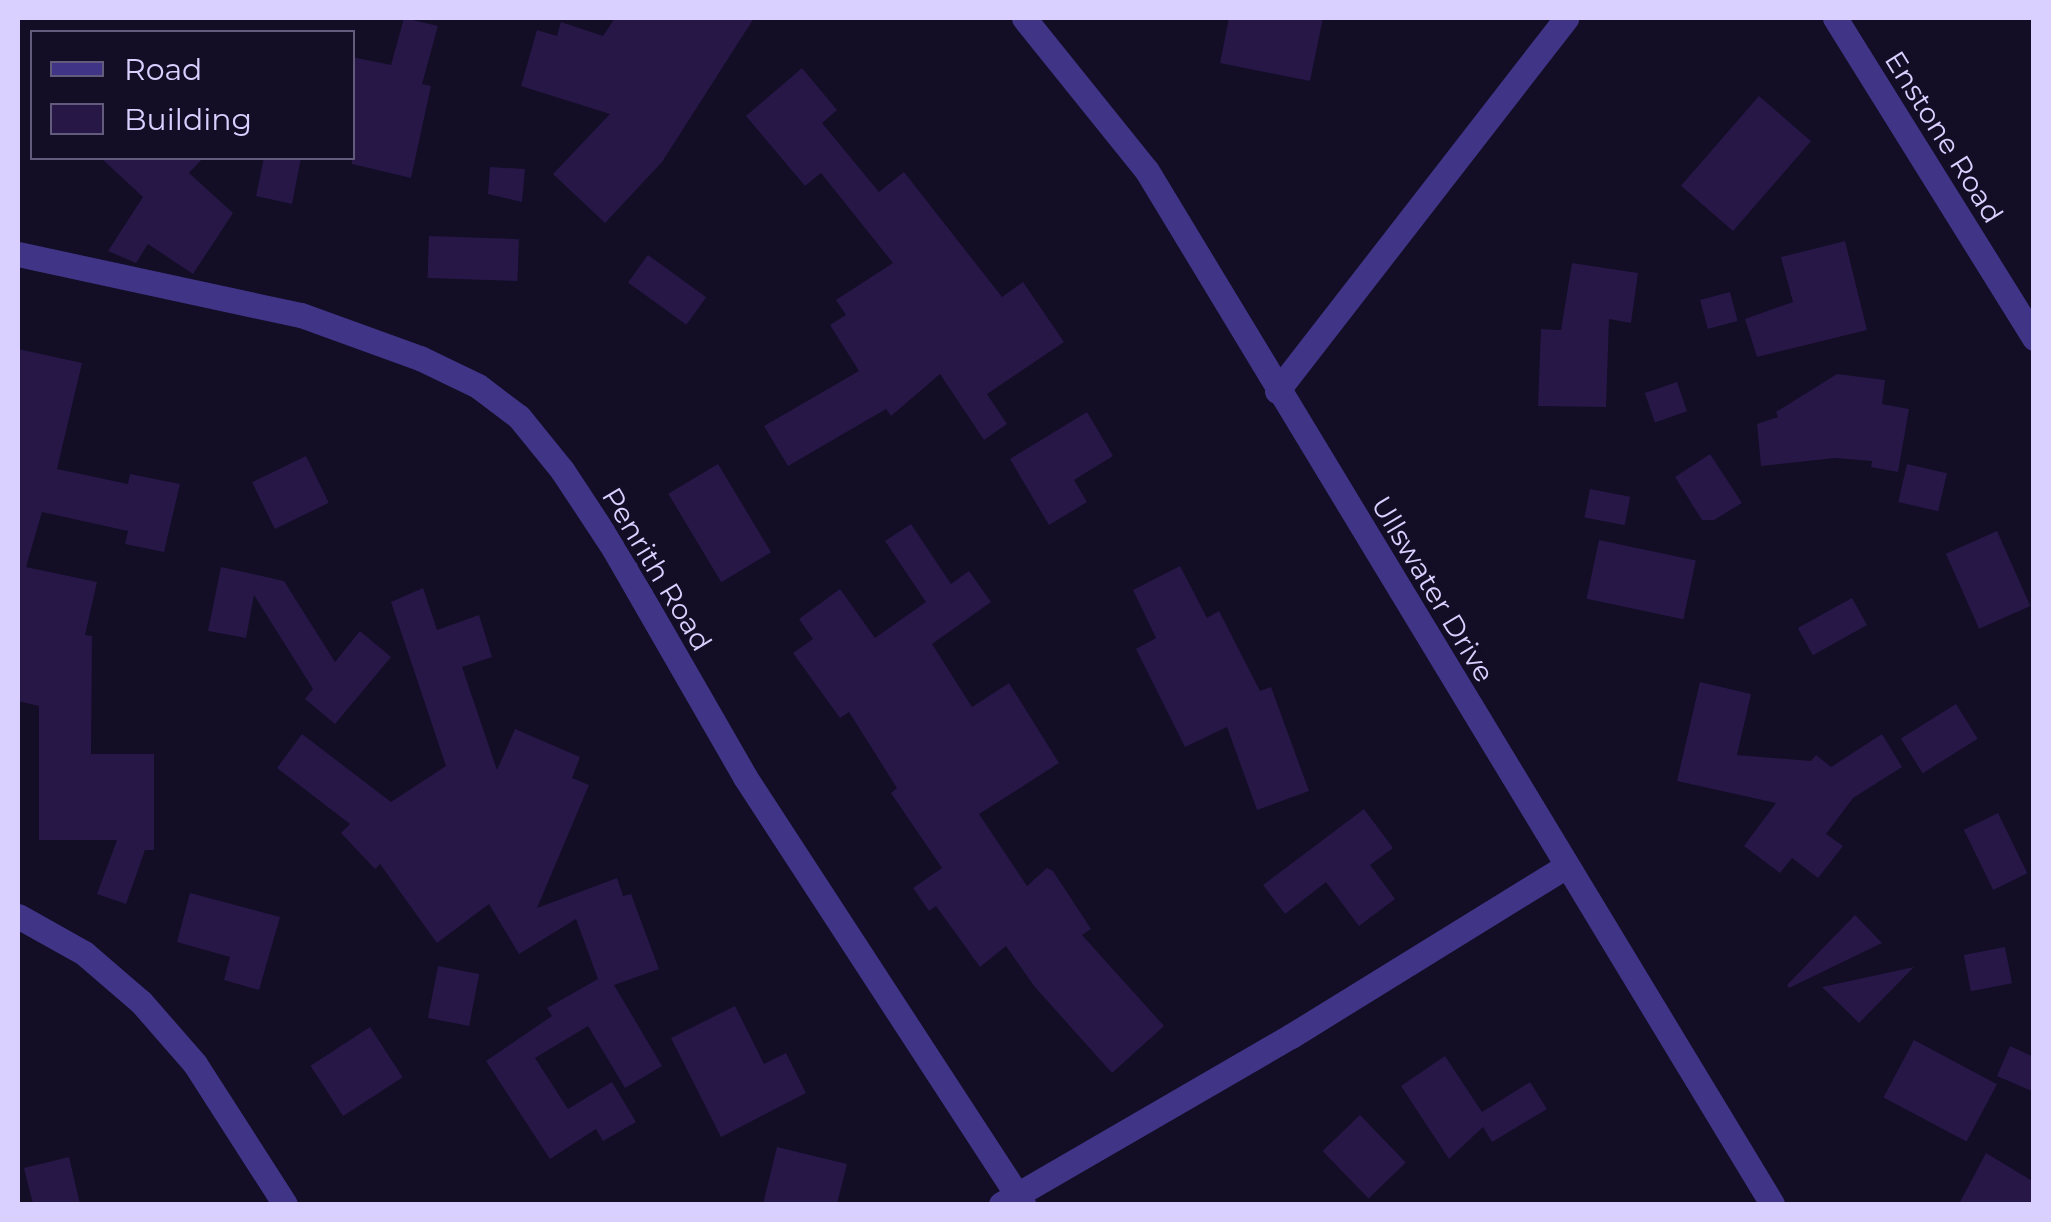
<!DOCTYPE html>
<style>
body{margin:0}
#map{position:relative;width:2051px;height:1222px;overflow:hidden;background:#130d25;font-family:Montserrat,sans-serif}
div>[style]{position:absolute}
.building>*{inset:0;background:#261747;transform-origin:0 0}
.minor>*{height:25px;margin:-12.5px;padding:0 12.5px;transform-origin:12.5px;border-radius:12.5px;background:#403487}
span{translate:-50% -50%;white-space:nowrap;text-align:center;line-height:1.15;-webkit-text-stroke:10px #130d25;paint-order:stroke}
.street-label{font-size:28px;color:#dad0ff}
.frame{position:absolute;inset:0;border:20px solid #dad0ff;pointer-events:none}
.legend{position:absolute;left:30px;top:30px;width:325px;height:130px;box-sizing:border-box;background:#130d25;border:2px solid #635b7c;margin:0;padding:12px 18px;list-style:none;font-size:30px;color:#dad0ff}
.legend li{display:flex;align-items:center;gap:20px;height:50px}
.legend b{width:50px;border:2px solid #635b7c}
</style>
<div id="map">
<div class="building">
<div style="clip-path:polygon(404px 18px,438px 26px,422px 84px,431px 86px,411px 178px,352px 164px,352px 57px,391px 65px)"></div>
<div style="clip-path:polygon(615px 18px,754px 18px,662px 162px,605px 223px,553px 174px,610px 114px,521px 86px,537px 30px,557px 36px,561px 22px,603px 36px)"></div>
<div style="clip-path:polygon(1229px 18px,1323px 18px,1310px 81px,1220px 63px)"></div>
<div style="clip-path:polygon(802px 68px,837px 110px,822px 123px,879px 192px,904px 172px,1002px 297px,1023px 282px,1064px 342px,987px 394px,1007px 424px,984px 440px,940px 374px,891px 416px,886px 409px,788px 466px,764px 426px,859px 371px,830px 325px,846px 315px,836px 300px,893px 263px,821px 173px,805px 186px,746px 116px)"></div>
<div style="left:1759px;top:96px;width:69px;height:119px;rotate:41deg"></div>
<div style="clip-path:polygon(101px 158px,203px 158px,189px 173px,233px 213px,193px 274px,148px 244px,136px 263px,108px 251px,143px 197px)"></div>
<div style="clip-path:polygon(264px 158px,301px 158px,292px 204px,256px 196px)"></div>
<div style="clip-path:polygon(490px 167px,525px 169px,522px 202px,488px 194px)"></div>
<div style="left:429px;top:236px;width:90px;height:42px;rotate:2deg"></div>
<div style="clip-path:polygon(1845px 241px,1867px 330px,1757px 357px,1745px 319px,1793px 302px,1781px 257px)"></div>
<div style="left:648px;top:255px;width:72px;height:34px;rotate:36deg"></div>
<div style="clip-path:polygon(1572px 263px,1638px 273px,1631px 323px,1609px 319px,1606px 407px,1538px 406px,1541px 329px,1561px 330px)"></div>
<div style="left:1730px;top:292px;width:30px;height:31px;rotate:75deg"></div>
<div style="clip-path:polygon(18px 349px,82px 363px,57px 469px,128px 484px,130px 474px,180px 484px,164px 552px,125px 544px,128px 531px,42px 512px,26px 567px,97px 582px,85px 635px,92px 636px,91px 754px,154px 754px,154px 850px,145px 850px,126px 904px,97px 894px,117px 840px,39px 840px,39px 706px,18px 701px)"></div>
<div style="clip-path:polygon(1837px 374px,1885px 380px,1882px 404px,1909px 409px,1898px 472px,1871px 467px,1872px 461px,1835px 458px,1761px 466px,1757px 424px,1778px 417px,1776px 412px)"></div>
<div style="left:1677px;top:382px;width:31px;height:34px;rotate:71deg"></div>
<div style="clip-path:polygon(1087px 412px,1113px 456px,1074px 480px,1087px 502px,1049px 525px,1010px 459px)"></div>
<div style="clip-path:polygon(1710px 454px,1742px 503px,1714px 520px,1702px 520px,1675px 477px)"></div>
<div style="left:306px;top:456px;width:52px;height:60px;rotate:64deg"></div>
<div style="left:718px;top:464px;width:103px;height:58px;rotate:59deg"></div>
<div style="left:1907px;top:464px;width:41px;height:39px;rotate:13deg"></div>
<div style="left:1590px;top:489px;width:41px;height:29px;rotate:11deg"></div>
<div style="clip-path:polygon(911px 524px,951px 584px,969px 571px,991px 602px,932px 644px,972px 707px,1009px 683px,1059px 763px,979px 814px,1027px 886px,1047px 868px,1053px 871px,1091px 929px,1082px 935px,1164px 1026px,1112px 1073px,1034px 986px,1006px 946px,980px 967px,936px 906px,929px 911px,913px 888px,942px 868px,891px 793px,897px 788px,849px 712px,840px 718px,793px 653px,813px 639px,799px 619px,840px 589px,875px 638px,926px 602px,885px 541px)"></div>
<div style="left:1997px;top:531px;width:82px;height:56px;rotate:66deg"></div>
<div style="left:1599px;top:540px;width:99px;height:60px;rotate:12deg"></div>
<div style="clip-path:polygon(1180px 566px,1207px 618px,1219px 611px,1260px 691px,1271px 687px,1309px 791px,1257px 810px,1227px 727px,1185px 747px,1136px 649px,1156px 638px,1133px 590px)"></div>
<div style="clip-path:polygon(221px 567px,284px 581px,335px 662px,360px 631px,391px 657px,335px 724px,305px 699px,313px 689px,254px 595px,246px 638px,208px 631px)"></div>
<div style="clip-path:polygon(423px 588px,437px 630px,479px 615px,492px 657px,462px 667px,497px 770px,515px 729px,580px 757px,572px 778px,589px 785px,537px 908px,617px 878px,623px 896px,631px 894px,659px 969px,614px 985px,662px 1066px,625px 1088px,588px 1026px,535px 1058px,568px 1109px,612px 1082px,636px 1122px,603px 1141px,596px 1129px,550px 1159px,486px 1061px,552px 1016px,547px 1008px,598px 979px,576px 919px,519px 954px,489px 904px,437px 943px,380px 864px,375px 869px,341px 833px,350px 824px,277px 768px,302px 734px,391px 802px,446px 766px,391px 602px)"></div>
<div style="left:1852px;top:598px;width:31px;height:62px;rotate:61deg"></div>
<div style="clip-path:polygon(1700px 682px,1751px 694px,1737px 755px,1811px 761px,1816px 755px,1831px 767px,1882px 734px,1902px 767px,1853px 798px,1826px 834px,1843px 846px,1818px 878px,1792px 858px,1780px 873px,1744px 846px,1776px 803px,1677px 781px)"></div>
<div style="left:1956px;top:704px;width:41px;height:65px;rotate:58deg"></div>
<div style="clip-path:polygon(1364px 809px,1393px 848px,1370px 865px,1395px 899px,1359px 926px,1326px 882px,1285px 914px,1263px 885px)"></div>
<div style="left:1998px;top:813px;width:67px;height:38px;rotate:64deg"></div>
<div style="clip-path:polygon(190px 893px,280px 917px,259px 990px,224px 980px,230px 957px,177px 942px)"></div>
<div style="clip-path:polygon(1855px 915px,1882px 943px,1789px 988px,1787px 985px)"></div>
<div style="left:2005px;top:947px;width:37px;height:42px;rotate:79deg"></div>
<div style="left:438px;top:966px;width:42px;height:53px;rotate:11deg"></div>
<div style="clip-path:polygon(1914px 967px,1859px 1023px,1822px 987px)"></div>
<div style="clip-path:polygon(735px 1006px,764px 1064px,786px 1053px,806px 1093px,721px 1137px,671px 1038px)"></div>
<div style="left:370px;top:1027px;width:60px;height:71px;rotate:57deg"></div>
<div style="left:1914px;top:1040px;width:94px;height:65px;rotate:28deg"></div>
<div style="clip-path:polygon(2010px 1046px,2034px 1057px,2034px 1092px,1997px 1076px)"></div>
<div style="clip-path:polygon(1445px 1056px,1482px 1112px,1530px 1082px,1547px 1109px,1492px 1142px,1483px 1127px,1449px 1159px,1401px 1086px)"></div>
<div style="left:1360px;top:1115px;width:66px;height:52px;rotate:46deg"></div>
<div style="clip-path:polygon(777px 1147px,847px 1164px,837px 1204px,763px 1204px)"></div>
<div style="clip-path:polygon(1986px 1153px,2034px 1182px,2034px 1204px,1959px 1204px)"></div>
<div style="clip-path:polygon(69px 1157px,80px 1204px,33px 1204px,24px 1168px)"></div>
</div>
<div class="minor">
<div style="left:1024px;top:18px;width:196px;rotate:51.2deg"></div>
<div style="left:1147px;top:171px;width:1207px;rotate:58.82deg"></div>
<div style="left:1835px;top:18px;width:377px;rotate:58.1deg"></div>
<div style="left:18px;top:254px;width:289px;rotate:12.2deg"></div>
<div style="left:301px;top:315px;width:127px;rotate:19.9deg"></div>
<div style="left:420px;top:358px;width:64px;rotate:25.8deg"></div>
<div style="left:478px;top:386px;width:51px;rotate:37.1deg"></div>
<div style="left:519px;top:417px;width:68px;rotate:50.9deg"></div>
<div style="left:562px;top:470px;width:95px;rotate:56.6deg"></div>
<div style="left:614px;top:549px;width:263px;rotate:60.1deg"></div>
<div style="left:745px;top:777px;width:510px;rotate:56.93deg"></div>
<div style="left:1277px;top:391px;width:472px;rotate:-52.2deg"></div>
<div style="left:18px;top:916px;width:76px;rotate:29.3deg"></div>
<div style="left:84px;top:953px;width:75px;rotate:40.7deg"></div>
<div style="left:141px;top:1002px;width:82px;rotate:48.9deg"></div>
<div style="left:195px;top:1064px;width:166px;rotate:57.3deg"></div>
<div style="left:1001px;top:1204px;width:335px;rotate:-30.1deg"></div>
<div style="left:1291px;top:1036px;width:323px;rotate:-31.7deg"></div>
</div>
<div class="street-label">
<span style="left:1944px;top:137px;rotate:58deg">Enstone Road</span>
<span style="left:657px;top:569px;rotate:59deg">Penrith Road</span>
<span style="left:1433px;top:589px;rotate:59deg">Ullswater Drive</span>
</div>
<div class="frame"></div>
<ul class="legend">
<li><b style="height:12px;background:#403487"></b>Road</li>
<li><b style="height:28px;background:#261747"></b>Building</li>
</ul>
</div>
